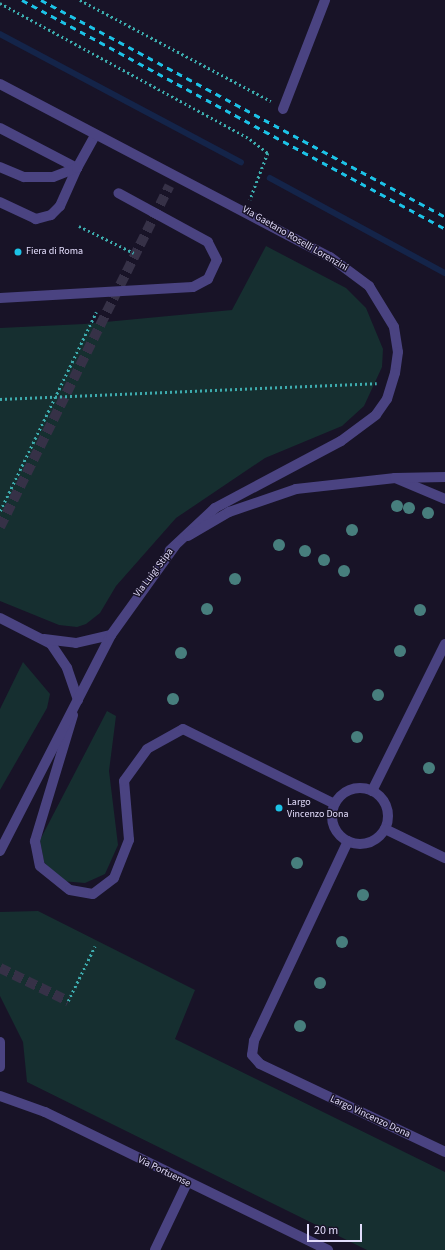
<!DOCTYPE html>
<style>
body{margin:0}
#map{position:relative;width:445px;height:1250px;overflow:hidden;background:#181327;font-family:"Source Sans 3",sans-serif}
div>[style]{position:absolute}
.green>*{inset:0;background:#162f30}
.stream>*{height:5.5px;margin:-2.75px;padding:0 2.75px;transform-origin:2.75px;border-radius:2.75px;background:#142449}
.pedestrian-tunnel>*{height:10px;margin-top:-5px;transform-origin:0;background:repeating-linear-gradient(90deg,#363147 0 10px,transparent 0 15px)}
.path>*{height:2.5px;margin-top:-1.25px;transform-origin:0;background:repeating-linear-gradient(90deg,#3dacae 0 2px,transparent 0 5px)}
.service>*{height:10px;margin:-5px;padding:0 5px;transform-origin:5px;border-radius:5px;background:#4a4381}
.service>.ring{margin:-5px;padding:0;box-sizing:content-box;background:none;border:10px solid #4a4381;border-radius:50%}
.minor>*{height:10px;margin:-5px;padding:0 5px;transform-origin:5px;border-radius:5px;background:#4a4381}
.tertiary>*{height:10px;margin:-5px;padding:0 5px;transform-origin:5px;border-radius:5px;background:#4a4381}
.rail>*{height:3px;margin-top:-1.5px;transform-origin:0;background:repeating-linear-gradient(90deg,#1cc3e7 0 6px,transparent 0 11px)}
.trees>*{width:12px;height:12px;margin:-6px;border-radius:50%;background:#477e7d}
.dots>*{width:11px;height:11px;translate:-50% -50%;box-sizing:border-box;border:2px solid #181327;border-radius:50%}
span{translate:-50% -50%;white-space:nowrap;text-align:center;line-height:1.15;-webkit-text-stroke:3px #181327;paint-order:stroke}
.street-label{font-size:10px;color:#e2dcfb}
.poi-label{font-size:10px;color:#e2dcfb}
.left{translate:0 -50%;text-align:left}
.scale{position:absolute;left:307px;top:1224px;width:55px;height:18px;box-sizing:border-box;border:2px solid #e2dcfb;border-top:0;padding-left:5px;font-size:12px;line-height:14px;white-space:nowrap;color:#e2dcfb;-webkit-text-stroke:3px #181327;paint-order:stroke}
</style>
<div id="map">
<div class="green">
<div style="clip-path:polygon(266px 246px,346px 288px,366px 308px,383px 349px,382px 367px,364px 406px,342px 426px,265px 458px,176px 518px,116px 586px,100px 613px,86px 624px,77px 627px,59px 625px,0 601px,0 328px,84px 324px,232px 310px)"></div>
<div style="clip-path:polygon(23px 662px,50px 694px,47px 708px,0 790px,0 709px)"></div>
<div style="clip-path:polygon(107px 711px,116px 716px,109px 771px,118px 845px,105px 874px,85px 883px,61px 881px,44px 862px,40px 840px)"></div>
<div style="clip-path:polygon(38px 911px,195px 990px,175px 1039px,445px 1172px,445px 1250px,367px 1250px,27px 1082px,23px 1042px,0 996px,0 912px)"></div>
</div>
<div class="stream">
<div style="left:0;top:34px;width:273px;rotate:28deg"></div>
<div style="left:270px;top:178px;width:199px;rotate:28.5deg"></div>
</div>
<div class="pedestrian-tunnel">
<div style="left:0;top:527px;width:381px;rotate:-63.6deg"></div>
<div style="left:0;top:968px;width:76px;rotate:25.9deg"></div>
</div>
<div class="path">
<div style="left:80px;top:0;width:216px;rotate:27.9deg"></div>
<div style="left:0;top:3px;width:285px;rotate:28.5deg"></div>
<div style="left:250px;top:139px;width:23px;rotate:38deg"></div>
<div style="left:268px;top:153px;width:50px;rotate:111deg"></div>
<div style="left:79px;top:226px;width:61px;rotate:26.1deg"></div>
<div style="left:0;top:399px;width:377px;rotate:-2.4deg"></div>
<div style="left:0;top:511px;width:221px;rotate:-64.2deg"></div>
<div style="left:68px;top:1001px;width:61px;rotate:-63.9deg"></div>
</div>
<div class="service">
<div style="left:0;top:128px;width:87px;rotate:27.5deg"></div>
<div style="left:77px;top:168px;width:42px;rotate:114.1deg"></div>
<div style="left:60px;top:206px;width:13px;rotate:135deg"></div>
<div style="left:51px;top:215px;width:16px;rotate:165deg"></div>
<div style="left:36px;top:219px;width:40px;rotate:-155deg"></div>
<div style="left:0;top:167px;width:26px;rotate:23deg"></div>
<div style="left:24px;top:177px;width:29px"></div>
<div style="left:53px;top:177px;width:26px;rotate:-21deg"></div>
<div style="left:77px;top:168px;width:38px;rotate:-61deg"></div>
<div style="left:0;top:298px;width:193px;rotate:-3.3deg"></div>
<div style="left:193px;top:287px;width:17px;rotate:-28deg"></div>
<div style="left:208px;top:279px;width:21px;rotate:-65deg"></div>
<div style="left:217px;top:260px;width:20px;rotate:-117deg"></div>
<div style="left:208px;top:242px;width:102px;rotate:-151.4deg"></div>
<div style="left:395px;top:478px;width:54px;rotate:22.8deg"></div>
<div style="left:0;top:618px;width:57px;rotate:27deg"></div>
<div style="left:51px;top:644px;width:29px;rotate:56deg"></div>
<div style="left:67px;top:668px;width:34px;rotate:71deg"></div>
<div style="left:44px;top:639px;width:32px;rotate:7deg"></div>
<div style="left:76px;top:643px;width:36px;rotate:-13deg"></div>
<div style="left:73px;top:715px;width:132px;rotate:106.8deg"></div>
<div style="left:35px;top:841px;width:25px;rotate:79deg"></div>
<div style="left:40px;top:866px;width:38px;rotate:39deg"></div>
<div style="left:70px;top:890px;width:23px;rotate:10deg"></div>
<div style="left:93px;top:894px;width:26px;rotate:-37deg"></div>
<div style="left:114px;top:878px;width:41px;rotate:-68.5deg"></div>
<div style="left:129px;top:840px;width:59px;rotate:-94.8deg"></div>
<div style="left:124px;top:781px;width:39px;rotate:-54deg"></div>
<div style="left:147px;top:749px;width:41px;rotate:-29.1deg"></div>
<div style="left:183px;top:729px;width:169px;rotate:26.3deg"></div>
<div class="ring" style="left:332px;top:788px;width:46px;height:46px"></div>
<div style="left:372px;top:791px;width:164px;rotate:-63.6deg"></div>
<div style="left:385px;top:829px;width:67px;rotate:25.8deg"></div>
<div style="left:348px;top:841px;width:221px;rotate:115.2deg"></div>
<div style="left:254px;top:1041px;width:14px;rotate:98deg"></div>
<div style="left:252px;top:1055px;width:12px;rotate:48deg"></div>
<div style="left:260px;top:1064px;width:205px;rotate:25.4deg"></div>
</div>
<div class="minor">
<div style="left:283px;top:109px;width:117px;rotate:-68.9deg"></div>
<div style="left:155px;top:1250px;width:74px;rotate:-64.5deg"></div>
</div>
<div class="tertiary">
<div style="left:0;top:84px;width:373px;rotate:27.7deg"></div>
<div style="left:330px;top:257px;width:49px;rotate:36.6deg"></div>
<div style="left:369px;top:286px;width:48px;rotate:58.6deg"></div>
<div style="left:394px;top:327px;width:25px;rotate:81deg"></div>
<div style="left:398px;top:352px;width:21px;rotate:98deg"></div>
<div style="left:395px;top:373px;width:27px;rotate:107deg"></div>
<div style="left:387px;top:399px;width:19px;rotate:125deg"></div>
<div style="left:376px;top:415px;width:44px;rotate:143.4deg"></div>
<div style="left:341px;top:441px;width:143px;rotate:152deg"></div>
<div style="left:215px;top:508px;width:62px;rotate:137deg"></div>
<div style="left:188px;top:536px;width:48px;rotate:-30.3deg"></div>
<div style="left:229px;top:512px;width:71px;rotate:-18.9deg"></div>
<div style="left:296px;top:489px;width:100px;rotate:-6.3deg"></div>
<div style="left:395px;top:478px;width:50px;rotate:-1.1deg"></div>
<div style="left:0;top:851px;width:243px;rotate:-62.8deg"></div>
<div style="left:111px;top:635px;width:110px;rotate:-54.3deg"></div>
<div style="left:0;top:1042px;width:25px;rotate:90deg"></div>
<div style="left:0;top:1096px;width:48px;rotate:19.6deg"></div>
<div style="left:45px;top:1112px;width:315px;rotate:26deg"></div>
</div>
<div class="rail">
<div style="left:22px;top:0;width:481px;rotate:28.4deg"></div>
<div style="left:41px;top:0;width:459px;rotate:28.2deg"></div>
</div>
<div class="trees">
<div style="left:397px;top:506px"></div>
<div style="left:409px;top:508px"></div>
<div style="left:428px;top:513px"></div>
<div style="left:352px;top:530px"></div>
<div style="left:279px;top:545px"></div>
<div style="left:305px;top:551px"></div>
<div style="left:324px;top:560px"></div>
<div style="left:344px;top:571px"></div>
<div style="left:235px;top:579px"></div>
<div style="left:207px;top:609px"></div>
<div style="left:420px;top:610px"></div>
<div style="left:400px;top:651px"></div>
<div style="left:181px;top:653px"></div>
<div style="left:378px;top:695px"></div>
<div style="left:173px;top:699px"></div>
<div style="left:357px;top:737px"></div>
<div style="left:429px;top:768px"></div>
<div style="left:297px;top:863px"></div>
<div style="left:363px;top:895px"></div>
<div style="left:342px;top:942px"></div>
<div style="left:320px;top:983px"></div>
<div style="left:300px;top:1026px"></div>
</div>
<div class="dots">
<div style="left:18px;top:252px;background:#1cc3e7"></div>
<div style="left:279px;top:808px;background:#1cc3e7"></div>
</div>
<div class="street-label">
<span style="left:295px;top:239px;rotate:30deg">Via Gaetano Roselli Lorenzini</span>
<span style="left:154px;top:573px;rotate:-53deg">Via Luigi Stipa</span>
<span style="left:370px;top:1117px;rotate:25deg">Largo Vincenzo Dona</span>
<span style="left:164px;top:1172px;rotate:26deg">Via Portuense</span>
</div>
<div class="poi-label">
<span class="left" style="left:26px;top:252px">Fiera di Roma</span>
<span class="left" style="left:287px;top:808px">Largo<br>Vincenzo Dona</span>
</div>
<div class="scale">20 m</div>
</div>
